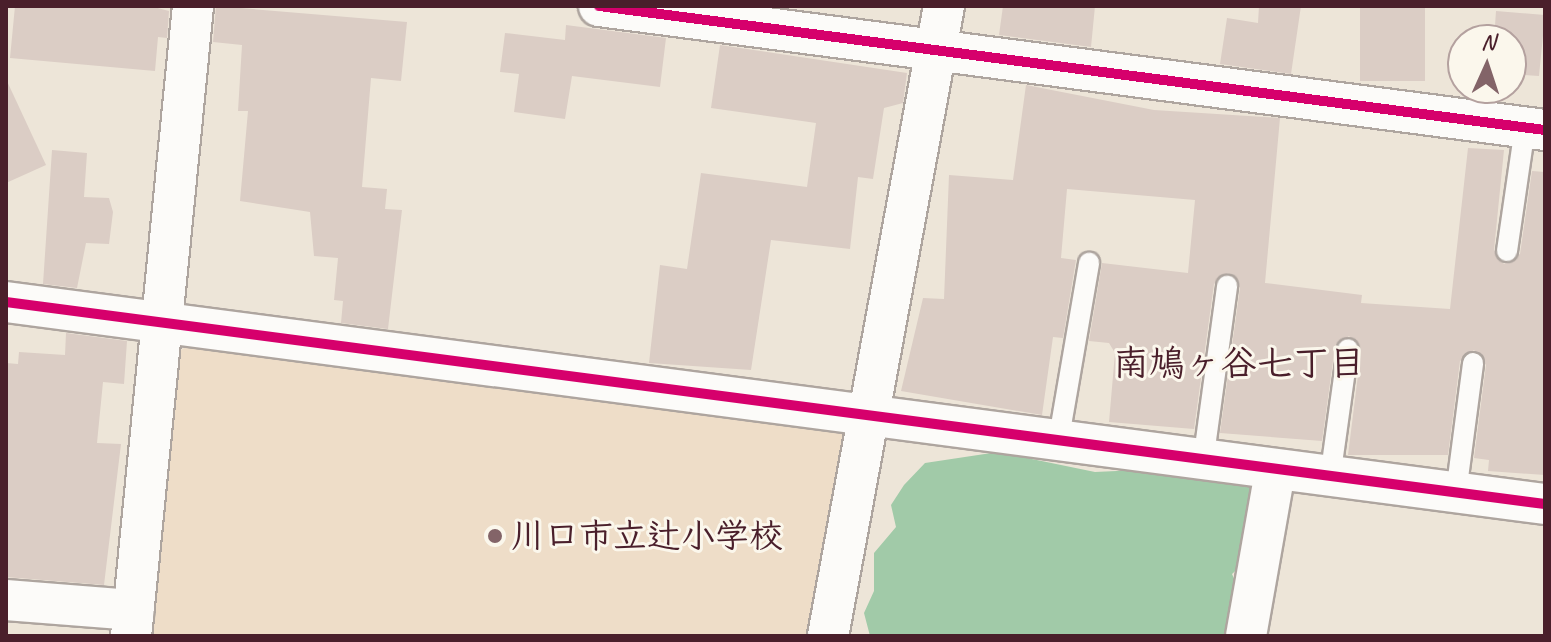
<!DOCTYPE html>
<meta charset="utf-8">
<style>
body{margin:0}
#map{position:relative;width:1551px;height:642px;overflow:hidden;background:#ede5d8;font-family:Caveat,"Klee One",sans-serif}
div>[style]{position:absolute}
.built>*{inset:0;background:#eeddc8}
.forest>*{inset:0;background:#a1caa8}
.building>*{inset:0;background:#dbcdc5;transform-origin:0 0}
.roads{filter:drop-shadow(2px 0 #aea59f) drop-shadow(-2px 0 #aea59f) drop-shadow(0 2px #aea59f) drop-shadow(0 -2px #aea59f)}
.lane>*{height:20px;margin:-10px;padding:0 10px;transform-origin:10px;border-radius:10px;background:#fcfbf9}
.street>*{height:40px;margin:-20px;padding:0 20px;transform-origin:20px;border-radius:20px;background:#fcfbf9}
.cycleway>*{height:10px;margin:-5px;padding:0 5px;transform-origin:5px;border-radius:5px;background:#d6006c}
.dots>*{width:22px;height:22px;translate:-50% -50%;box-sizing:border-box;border:4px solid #fbf7ec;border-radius:50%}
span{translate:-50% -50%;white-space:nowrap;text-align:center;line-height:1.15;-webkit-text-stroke:6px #fbf7ec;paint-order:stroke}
.poi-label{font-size:34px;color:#4a1f2b;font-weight:700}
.left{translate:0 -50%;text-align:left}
.neighbourhood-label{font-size:36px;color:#4a1f2b;font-weight:700}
.frame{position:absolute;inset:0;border:8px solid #4a1f2b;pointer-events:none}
.north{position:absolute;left:1447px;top:24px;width:80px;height:80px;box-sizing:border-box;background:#fbf7ec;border:2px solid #b4a19f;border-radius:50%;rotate:3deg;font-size:22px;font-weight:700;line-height:32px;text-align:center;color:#4a1f2b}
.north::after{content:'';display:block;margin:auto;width:28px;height:36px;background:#836468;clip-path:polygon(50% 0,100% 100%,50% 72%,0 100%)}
</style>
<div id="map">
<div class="built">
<div style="clip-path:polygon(195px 342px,835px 426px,845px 436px,811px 636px,153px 636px,181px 350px)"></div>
</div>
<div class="forest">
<div style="clip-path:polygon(998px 452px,1095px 472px,1138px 470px,1252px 485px,1259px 510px,1245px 562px,1232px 574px,1242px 597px,1231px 636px,870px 636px,864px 613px,874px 591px,874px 553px,896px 527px,891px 505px,904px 485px,925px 463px)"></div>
</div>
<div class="building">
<div style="clip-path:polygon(15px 6px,150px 6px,169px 11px,167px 38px,158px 37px,155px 71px,10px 58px)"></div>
<div style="clip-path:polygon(216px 6px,407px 22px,401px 81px,371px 78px,362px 187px,387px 189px,385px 209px,402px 210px,388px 329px,341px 323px,343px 301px,334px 300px,338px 258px,314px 256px,310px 212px,240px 201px,248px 111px,238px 111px,242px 45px,213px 42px)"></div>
<div style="clip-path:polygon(1003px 6px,1095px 6px,1091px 47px,999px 35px)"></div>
<div style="clip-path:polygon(1259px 6px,1301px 6px,1291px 74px,1220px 64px,1227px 18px,1258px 23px)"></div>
<div style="left:1360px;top:6px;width:65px;height:75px"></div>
<div style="clip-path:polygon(1496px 11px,1545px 15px,1539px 76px,1511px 74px,1511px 40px,1494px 40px)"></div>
<div style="clip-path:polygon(566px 25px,666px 38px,660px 87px,572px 76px,565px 119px,514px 112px,519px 74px,500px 72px,505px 33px,565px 40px)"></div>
<div style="clip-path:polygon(720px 45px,907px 73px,903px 103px,884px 108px,873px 179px,858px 177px,850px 249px,771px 240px,751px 370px,649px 363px,660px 265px,687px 269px,701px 173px,807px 187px,816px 123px,711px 108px)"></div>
<div style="clip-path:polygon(6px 79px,46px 165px,6px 183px)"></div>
<div style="clip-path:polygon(1026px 85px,1154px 110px,1280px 118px,1265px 283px,1362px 295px,1361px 303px,1450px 309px,1468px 148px,1504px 150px,1494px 250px,1504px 264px,1520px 254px,1532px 171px,1545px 172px,1545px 475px,1488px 471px,1489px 460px,1474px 458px,1486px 365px,1474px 350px,1460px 361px,1448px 455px,1348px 455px,1361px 351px,1349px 336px,1335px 347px,1322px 441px,1220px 433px,1240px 288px,1228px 273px,1214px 284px,1194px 429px,1109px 422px,1115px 353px,1109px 343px,1089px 341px,1102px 263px,1188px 273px,1195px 200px,1067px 189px,1061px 258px,1076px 260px,1063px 338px,1053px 337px,1042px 415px,901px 391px,923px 298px,944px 299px,949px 175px,1013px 180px)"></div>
<div style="clip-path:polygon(52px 150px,87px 153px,84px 197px,109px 198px,113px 212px,109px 244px,86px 243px,77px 288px,43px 284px)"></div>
<div style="clip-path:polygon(66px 333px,127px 341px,124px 384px,103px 382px,97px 443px,121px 444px,104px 585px,6px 577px,6px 363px,18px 364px,19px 352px,65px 355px)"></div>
</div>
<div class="roads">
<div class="lane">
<div style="left:1507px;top:251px;width:124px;rotate:-81.7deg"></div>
<div style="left:1058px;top:443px;width:183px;rotate:-80.2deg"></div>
<div style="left:1203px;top:462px;width:178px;rotate:-82.2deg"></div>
<div style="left:1330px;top:478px;width:130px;rotate:-82.1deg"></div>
<div style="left:1456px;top:493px;width:131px;rotate:-82.5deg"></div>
</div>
<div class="street">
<div style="left:599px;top:6px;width:954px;rotate:7.47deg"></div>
<div style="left:6px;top:302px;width:1552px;rotate:7.48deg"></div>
<div style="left:6px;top:600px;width:128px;rotate:4.5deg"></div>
<div style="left:131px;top:636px;width:633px;rotate:-84.38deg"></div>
<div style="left:828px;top:636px;width:641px;rotate:-79.57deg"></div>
<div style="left:1246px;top:636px;width:168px;rotate:-80deg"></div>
</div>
</div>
<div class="cycleway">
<div style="left:599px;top:6px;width:954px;rotate:7.47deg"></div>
<div style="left:6px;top:302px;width:1552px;rotate:7.48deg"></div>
</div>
<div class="dots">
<div style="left:495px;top:536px;background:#836468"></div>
</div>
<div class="poi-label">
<span class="left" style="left:511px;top:536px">川口市立辻小学校</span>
</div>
<div class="neighbourhood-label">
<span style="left:1239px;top:364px">南鳩ヶ谷七丁目</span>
</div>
<div class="frame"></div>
<div class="north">N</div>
</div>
